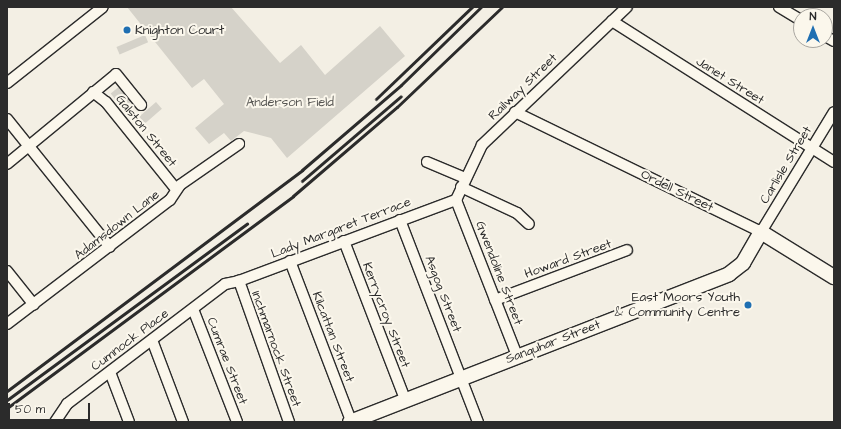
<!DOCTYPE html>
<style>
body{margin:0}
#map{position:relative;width:841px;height:429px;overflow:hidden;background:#f3efe4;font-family:"Architects Daughter",sans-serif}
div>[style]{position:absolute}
.green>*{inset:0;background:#d5d2c9;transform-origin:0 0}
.roads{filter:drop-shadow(1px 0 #2b2b2b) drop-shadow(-1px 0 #2b2b2b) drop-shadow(0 1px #2b2b2b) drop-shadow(0 -1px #2b2b2b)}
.street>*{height:10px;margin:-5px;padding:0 5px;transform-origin:5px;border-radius:5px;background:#fbf7ec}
.secondary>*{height:14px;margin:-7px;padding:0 7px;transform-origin:7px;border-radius:7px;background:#fbf7ec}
.rail>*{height:3px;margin:-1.5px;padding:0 1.5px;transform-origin:1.5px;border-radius:1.5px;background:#2b2b2b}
.dots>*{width:11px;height:11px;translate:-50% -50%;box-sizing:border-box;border:2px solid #fbf7ec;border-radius:50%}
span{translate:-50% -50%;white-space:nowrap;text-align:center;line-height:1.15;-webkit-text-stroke:4px #fbf7ec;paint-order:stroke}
.poi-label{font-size:13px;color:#2b2b2b}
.left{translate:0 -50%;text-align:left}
.right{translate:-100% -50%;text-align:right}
.street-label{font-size:13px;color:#2b2b2b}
.park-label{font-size:13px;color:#565552}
.frame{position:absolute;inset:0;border:8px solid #2b2b2b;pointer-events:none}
.north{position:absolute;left:793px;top:8px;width:40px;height:40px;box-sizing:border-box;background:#fbf7ec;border:1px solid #a8a59f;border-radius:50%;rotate:0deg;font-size:11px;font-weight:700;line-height:16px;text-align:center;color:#2b2b2b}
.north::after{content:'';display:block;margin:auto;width:14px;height:18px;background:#1f6fb2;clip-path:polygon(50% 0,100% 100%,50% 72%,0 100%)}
.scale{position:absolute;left:8px;top:403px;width:82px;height:18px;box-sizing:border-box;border:2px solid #2b2b2b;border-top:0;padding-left:5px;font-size:12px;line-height:14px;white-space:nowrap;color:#2b2b2b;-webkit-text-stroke:3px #fbf7ec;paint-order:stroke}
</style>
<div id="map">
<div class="green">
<div style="clip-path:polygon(127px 7px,231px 7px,280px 63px,301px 45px,325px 75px,380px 26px,405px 56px,287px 158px,271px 138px,244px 131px,231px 141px,224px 133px,209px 144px,195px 128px,224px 104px,204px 79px,192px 88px)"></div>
<div style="left:145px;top:35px;width:8px;height:31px;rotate:67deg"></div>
<div style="left:120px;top:86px;width:19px;height:12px;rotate:51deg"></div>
<div style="left:156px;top:102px;width:9px;height:30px;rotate:49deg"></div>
</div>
<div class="roads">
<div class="street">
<div style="left:779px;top:7px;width:26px;rotate:31deg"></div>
<div style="left:612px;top:21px;width:263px;rotate:32.4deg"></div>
<div style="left:825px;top:36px;width:10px;rotate:29deg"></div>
<div style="left:7px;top:83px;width:122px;rotate:-38.4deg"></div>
<div style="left:93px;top:92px;width:16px;rotate:38deg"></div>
<div style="left:106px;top:102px;width:112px;rotate:51.2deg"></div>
<div style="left:515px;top:112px;width:274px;rotate:26deg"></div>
<div style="left:761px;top:232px;width:140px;rotate:-58.7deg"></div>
<div style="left:7px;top:119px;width:164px;rotate:51.2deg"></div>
<div style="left:427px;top:162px;width:41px;rotate:22.8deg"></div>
<div style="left:7px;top:164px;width:141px;rotate:-39.5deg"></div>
<div style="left:116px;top:74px;width:40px;rotate:51deg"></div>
<div style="left:461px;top:187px;width:62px;rotate:24.9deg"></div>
<div style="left:517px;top:213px;width:16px;rotate:43deg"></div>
<div style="left:456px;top:200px;width:61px;rotate:-64.7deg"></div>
<div style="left:482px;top:145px;width:200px;rotate:-43.6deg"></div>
<div style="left:456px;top:200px;width:168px;rotate:68.6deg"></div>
<div style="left:400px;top:220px;width:217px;rotate:68.9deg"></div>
<div style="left:344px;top:241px;width:169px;rotate:68.9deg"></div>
<div style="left:290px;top:261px;width:171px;rotate:69.1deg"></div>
<div style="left:7px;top:271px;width:43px;rotate:51.5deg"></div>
<div style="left:495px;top:300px;width:141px;rotate:-20.7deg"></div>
<div style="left:193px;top:309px;width:121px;rotate:68.7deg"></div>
<div style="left:7px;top:324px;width:205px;rotate:-37.3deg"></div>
<div style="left:170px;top:200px;width:18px;rotate:-56deg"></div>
<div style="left:180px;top:185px;width:72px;rotate:-34.8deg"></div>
<div style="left:152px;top:340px;width:88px;rotate:69.3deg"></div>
<div style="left:110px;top:372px;width:53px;rotate:69.2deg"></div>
<div style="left:55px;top:422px;width:22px;rotate:-56deg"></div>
<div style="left:67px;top:404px;width:198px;rotate:-37.2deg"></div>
<div style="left:225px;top:284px;width:14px;rotate:-12deg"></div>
<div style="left:289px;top:422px;width:150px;rotate:-109.5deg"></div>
<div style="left:239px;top:281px;width:232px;rotate:-20.5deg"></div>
</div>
<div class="secondary">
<div style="left:350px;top:422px;width:407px;rotate:-21.3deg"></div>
<div style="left:729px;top:274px;width:18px;rotate:-38deg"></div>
<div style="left:743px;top:263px;width:36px;rotate:-60deg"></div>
<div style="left:761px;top:232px;width:86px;rotate:31.7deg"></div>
</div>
</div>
<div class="rail">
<div style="left:376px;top:99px;width:133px;rotate:-43.8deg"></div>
<div style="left:302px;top:181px;width:130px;rotate:-40.6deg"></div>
<div style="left:7px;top:391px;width:369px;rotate:-36.8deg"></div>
<div style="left:302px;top:170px;width:130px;rotate:-40.6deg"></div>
<div style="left:401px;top:85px;width:112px;rotate:-44.3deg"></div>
<div style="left:7px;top:400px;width:298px;rotate:-36.3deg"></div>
<div style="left:7px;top:408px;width:356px;rotate:-36.5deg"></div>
<div style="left:293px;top:196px;width:137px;rotate:-40.6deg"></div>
<div style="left:397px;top:107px;width:145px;rotate:-43.6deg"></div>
</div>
<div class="dots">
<div style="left:127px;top:30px;background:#1f6fb2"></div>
<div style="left:748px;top:305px;background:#1f6fb2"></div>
</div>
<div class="poi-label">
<span class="left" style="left:135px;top:30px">Knighton Court</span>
<span class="right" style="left:740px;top:305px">East Moors Youth<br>&amp; Community Centre</span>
</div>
<div class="street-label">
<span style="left:730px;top:81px;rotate:32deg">Janet Street</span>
<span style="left:523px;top:87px;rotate:-44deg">Railway Street</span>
<span style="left:146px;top:131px;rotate:51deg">Galston Street</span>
<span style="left:786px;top:165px;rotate:-59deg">Carlisle Street</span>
<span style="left:677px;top:191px;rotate:26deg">Ordell Street</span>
<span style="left:117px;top:225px;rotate:-38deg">Adamsdown Lane</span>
<span style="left:341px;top:228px;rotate:-21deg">Lady Margaret Terrace</span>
<span style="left:568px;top:259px;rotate:-20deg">Howard Street</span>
<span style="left:499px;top:273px;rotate:69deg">Gwendoline Street</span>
<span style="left:443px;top:294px;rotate:69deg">Asgog Street</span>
<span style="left:386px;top:315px;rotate:69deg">Kerrycroy Street</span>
<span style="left:333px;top:337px;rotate:69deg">Kilcattan Street</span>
<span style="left:130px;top:340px;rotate:-37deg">Cumnock Place</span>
<span style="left:553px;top:342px;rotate:-21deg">Sanquhar Street</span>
<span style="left:276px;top:349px;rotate:70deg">Inchmarnock Street</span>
<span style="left:227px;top:361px;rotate:69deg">Cumrae Street</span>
</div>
<div class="park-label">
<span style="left:290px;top:102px">Anderson Field</span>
</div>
<div class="frame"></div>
<div class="north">N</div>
<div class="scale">50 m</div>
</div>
